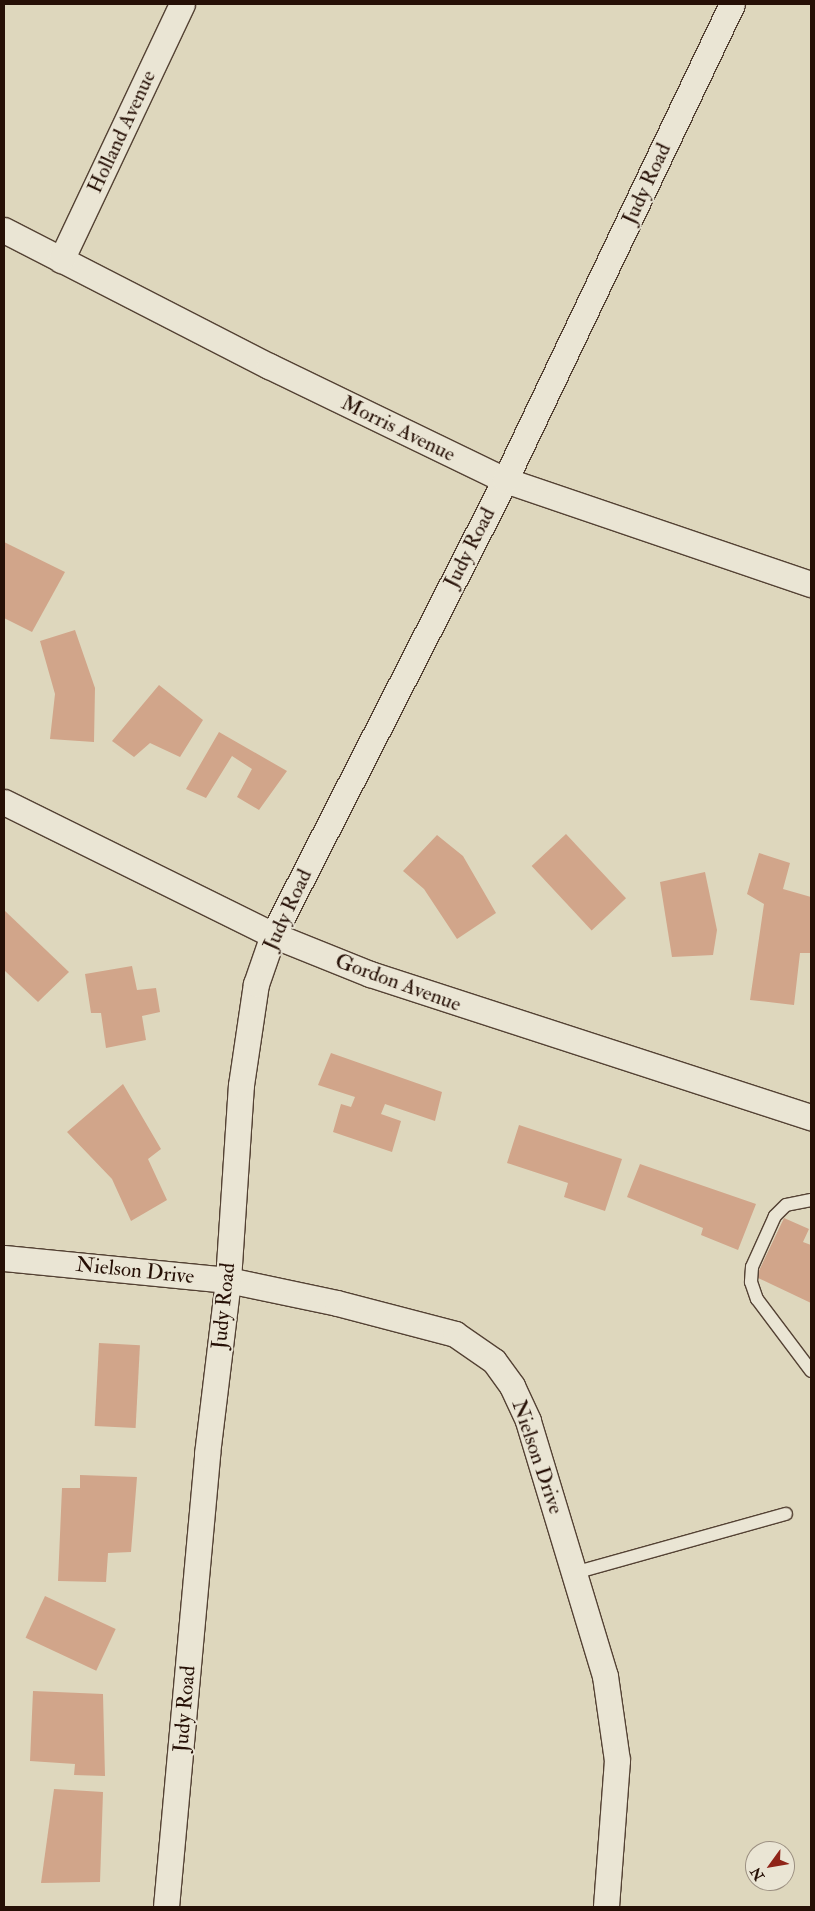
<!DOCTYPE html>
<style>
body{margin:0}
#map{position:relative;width:815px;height:1911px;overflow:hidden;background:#ded7bd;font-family:"IM FELL Double Pica",serif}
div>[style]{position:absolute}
.building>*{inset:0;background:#d1a58a;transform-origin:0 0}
.roads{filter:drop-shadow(1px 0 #544234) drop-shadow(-1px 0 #544234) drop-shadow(0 1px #544234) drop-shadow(0 -1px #544234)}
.lane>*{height:12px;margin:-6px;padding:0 6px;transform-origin:6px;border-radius:6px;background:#eae5d4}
.street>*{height:25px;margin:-12.5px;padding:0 12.5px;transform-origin:12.5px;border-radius:12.5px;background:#eae5d4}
span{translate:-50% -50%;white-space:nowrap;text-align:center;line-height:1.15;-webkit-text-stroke:4px #eae5d4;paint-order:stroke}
.street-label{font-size:21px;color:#261006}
.frame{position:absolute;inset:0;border:5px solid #261006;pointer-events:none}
.north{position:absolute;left:745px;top:1841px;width:50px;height:50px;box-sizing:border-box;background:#eae5d4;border:1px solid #9c9082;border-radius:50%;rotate:238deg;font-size:14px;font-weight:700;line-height:20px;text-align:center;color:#261006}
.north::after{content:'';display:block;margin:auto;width:18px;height:22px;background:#8f2418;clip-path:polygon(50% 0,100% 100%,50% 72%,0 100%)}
</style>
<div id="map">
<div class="building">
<div style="clip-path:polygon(4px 542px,65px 572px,32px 632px,4px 618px)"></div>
<div style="clip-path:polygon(75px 630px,95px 688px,94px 742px,50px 739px,55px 694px,40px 641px)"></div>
<div style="clip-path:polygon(159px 685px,203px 720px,180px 757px,150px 743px,134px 757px,112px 741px)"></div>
<div style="clip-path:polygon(219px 732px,287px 771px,259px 810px,237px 797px,252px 769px,232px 756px,206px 798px,186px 789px)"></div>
<div style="left:566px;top:834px;width:88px;height:47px;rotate:47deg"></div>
<div style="clip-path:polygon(437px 835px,463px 856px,496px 913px,457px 939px,424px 889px,403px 871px)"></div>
<div style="clip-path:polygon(759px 853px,790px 863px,783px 889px,811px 897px,811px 953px,800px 953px,794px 1005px,750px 1000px,764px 904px,747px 894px)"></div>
<div style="clip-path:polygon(705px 872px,717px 930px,713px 955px,672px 957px,660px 882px)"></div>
<div style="clip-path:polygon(4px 910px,69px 972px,38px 1002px,4px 970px)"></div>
<div style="clip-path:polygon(132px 966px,137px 990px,156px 988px,160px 1012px,142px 1016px,146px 1040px,106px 1048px,101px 1013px,91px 1013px,85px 974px)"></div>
<div style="clip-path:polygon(331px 1053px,442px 1092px,435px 1121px,385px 1104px,381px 1114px,401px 1121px,392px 1152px,333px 1132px,341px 1104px,351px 1107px,355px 1097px,318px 1085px)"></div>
<div style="clip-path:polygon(123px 1084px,161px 1149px,148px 1159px,167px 1200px,131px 1221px,112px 1179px,67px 1132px)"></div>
<div style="clip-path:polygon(519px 1125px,622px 1159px,605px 1211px,564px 1197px,568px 1183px,507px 1163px)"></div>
<div style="clip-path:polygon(640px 1164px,756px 1204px,738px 1250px,701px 1235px,703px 1228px,627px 1197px)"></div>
<div style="clip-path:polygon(784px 1218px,809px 1229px,803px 1242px,811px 1245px,811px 1303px,756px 1277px)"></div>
<div style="left:99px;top:1343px;width:41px;height:83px;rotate:3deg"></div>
<div style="clip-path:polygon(80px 1475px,137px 1477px,131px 1552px,108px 1553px,106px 1582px,58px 1581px,62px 1488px,80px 1488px)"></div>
<div style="left:45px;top:1596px;width:78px;height:46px;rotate:25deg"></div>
<div style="clip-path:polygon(33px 1691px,103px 1694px,105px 1776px,74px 1775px,75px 1764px,30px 1761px)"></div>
<div style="clip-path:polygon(54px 1789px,103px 1792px,100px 1882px,41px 1883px)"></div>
</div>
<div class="roads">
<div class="lane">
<div style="left:811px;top:1200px;width:25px;rotate:169deg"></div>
<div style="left:786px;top:1205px;width:16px;rotate:135deg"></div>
<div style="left:775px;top:1216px;width:56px;rotate:114.3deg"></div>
<div style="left:752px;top:1267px;width:15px;rotate:94deg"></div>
<div style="left:751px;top:1282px;width:18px;rotate:71deg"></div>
<div style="left:757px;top:1299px;width:90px;rotate:53.1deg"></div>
<div style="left:574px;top:1573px;width:220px;rotate:-15.6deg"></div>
</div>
<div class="street">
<div style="left:4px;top:230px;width:298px;rotate:27.2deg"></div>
<div style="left:269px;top:366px;width:262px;rotate:25.8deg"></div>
<div style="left:505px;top:480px;width:323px;rotate:18.8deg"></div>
<div style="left:61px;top:260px;width:283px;rotate:-64.7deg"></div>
<div style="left:4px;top:802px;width:300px;rotate:26.3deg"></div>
<div style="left:273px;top:935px;width:105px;rotate:21.9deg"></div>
<div style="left:370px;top:974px;width:464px;rotate:18deg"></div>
<div style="left:4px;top:1258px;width:225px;rotate:5.6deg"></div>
<div style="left:228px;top:1280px;width:111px;rotate:11.9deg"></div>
<div style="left:337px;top:1303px;width:122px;rotate:14.7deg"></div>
<div style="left:455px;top:1334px;width:47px;rotate:34.7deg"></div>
<div style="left:494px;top:1361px;width:31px;rotate:54deg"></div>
<div style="left:512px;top:1386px;width:38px;rotate:65deg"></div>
<div style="left:528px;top:1421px;width:266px;rotate:73.2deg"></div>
<div style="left:605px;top:1676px;width:85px;rotate:81.9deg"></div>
<div style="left:617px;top:1760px;width:147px;rotate:94.3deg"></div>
<div style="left:166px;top:1907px;width:455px;rotate:-84.8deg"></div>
<div style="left:207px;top:1454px;width:175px;rotate:-83.1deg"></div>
<div style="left:228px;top:1280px;width:195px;rotate:-86.2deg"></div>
<div style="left:241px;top:1085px;width:102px;rotate:-81.6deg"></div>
<div style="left:256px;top:984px;width:52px;rotate:-70.9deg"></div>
<div style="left:273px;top:935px;width:511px;rotate:-62.98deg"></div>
<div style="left:505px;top:480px;width:527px;rotate:-64.5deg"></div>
</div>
</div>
<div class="street-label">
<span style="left:122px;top:132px;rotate:-65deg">Holland Avenue</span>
<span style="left:647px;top:184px;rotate:-65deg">Judy Road</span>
<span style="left:398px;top:429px;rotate:26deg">Morris Avenue</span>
<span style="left:470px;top:548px;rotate:-63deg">Judy Road</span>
<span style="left:288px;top:910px;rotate:-65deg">Judy Road</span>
<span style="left:398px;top:983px;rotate:20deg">Gordon Avenue</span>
<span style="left:135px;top:1271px;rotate:6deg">Nielson Drive</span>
<span style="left:224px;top:1306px;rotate:-84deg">Judy Road</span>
<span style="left:537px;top:1457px;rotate:71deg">Nielson Drive</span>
<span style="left:185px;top:1709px;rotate:-85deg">Judy Road</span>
</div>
<div class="frame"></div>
<div class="north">N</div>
</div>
